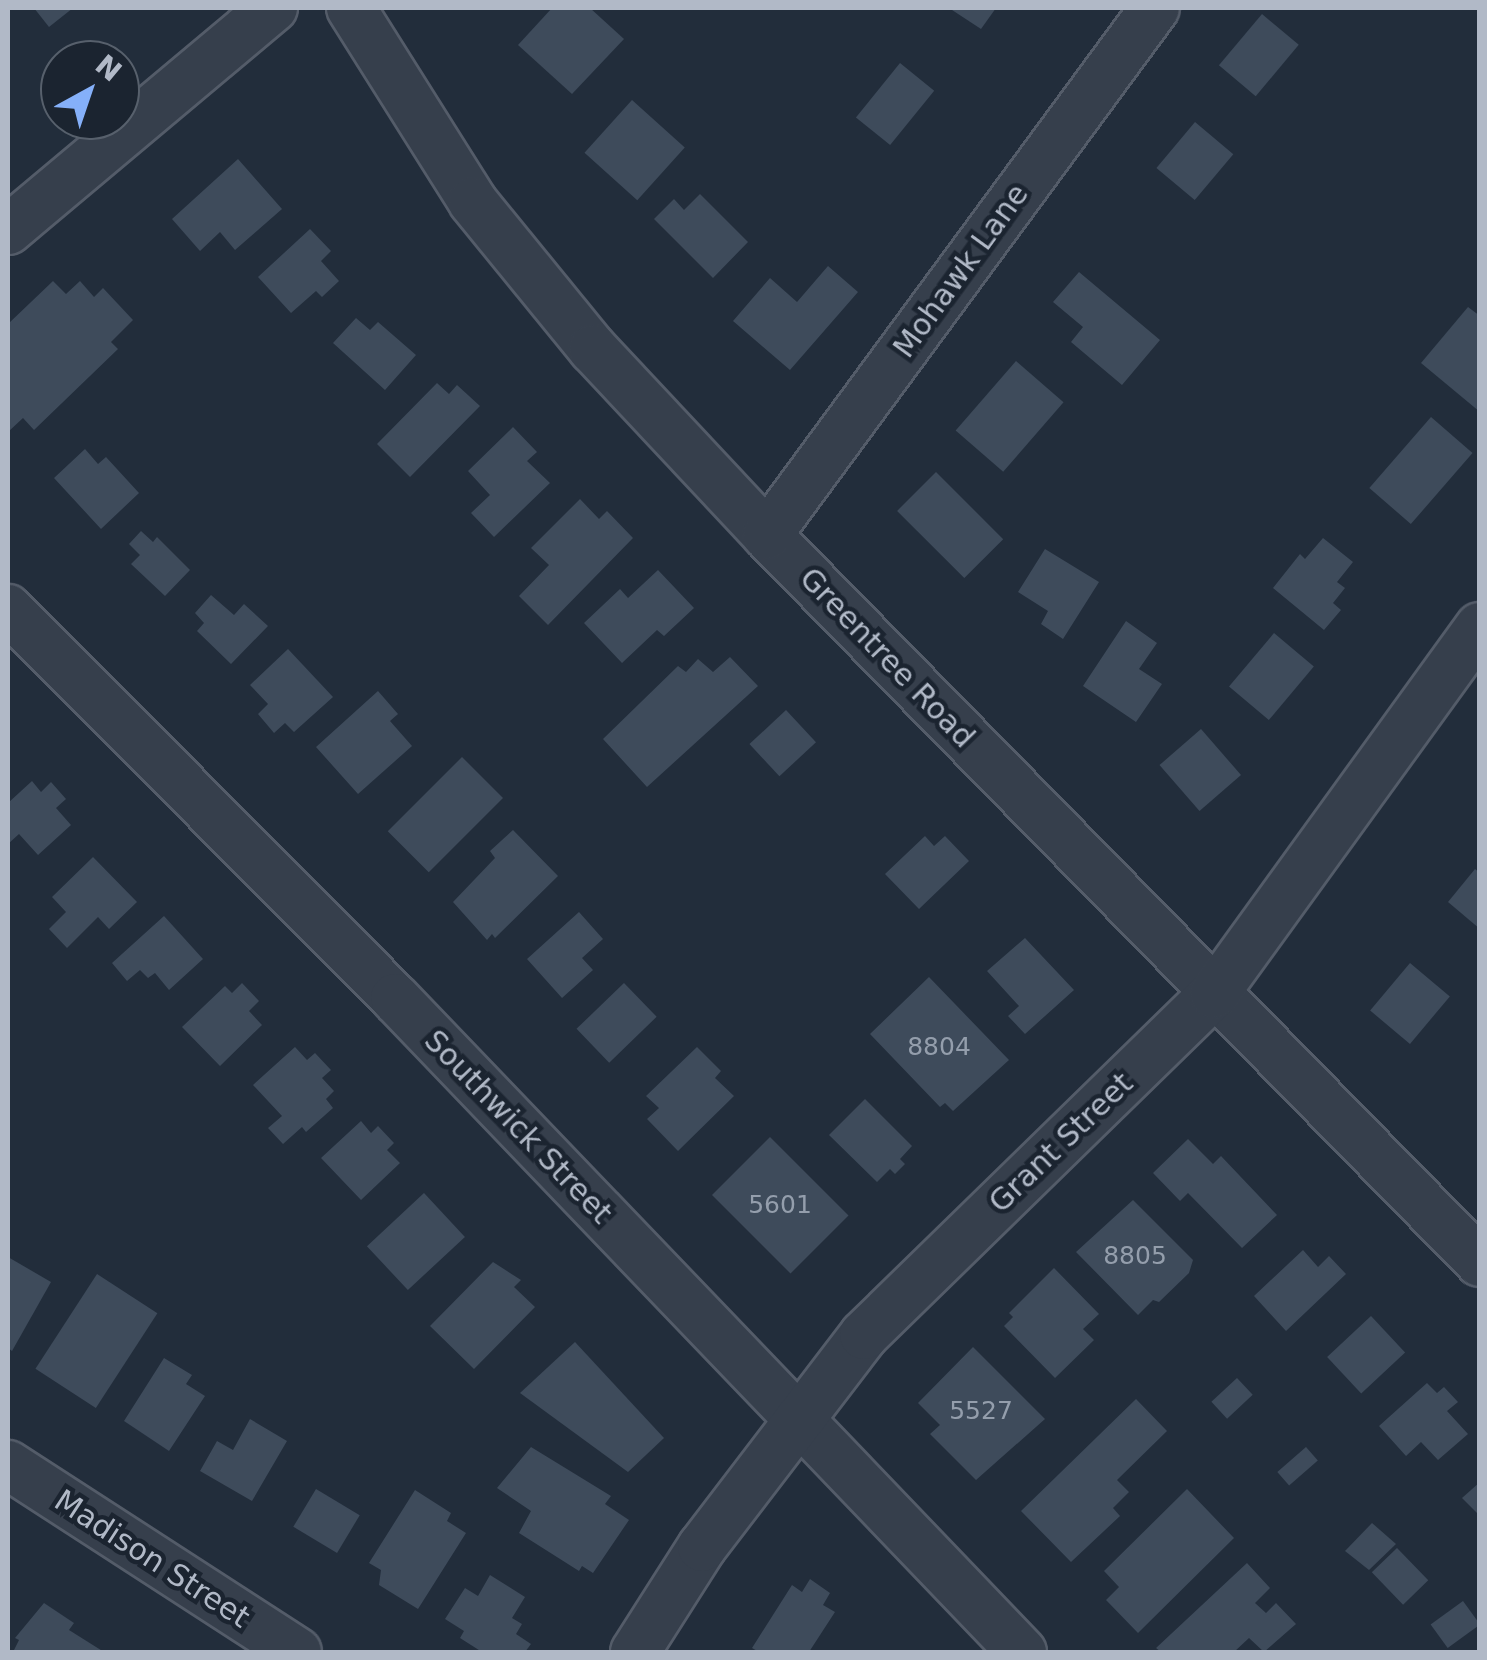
<!DOCTYPE html>
<style>
body{margin:0}
#map{position:relative;width:1487px;height:1660px;overflow:hidden;background:#222d3b;font-family:"DejaVu Sans",sans-serif}
div>[style]{position:absolute}
.building>*{inset:0;background:#3e4b5b;transform-origin:0 0}
.roads{filter:drop-shadow(2px 0 #545c69) drop-shadow(-2px 0 #545c69) drop-shadow(0 2px #545c69) drop-shadow(0 -2px #545c69)}
.minor>*{height:48px;margin:-24px;padding:0 24px;transform-origin:24px;border-radius:24px;background:#363f4c}
span{translate:-50% -50%;white-space:nowrap;text-align:center;line-height:1.15;-webkit-text-stroke:9px #1b2430;paint-order:stroke}
.number-label{font-size:25px;color:#949eac}
.number-label span{-webkit-text-stroke-width:0}
.street-label{font-size:30px;color:#b1b9c7}
.frame{position:absolute;inset:0;border:10px solid #b1b9c7;pointer-events:none}
.north{position:absolute;left:40px;top:40px;width:100px;height:100px;box-sizing:border-box;background:#1b2430;border:2px solid #57606c;border-radius:50%;rotate:40deg;font-size:28px;font-weight:700;line-height:40px;text-align:center;color:#b1b9c7}
.north::after{content:'';display:block;margin:auto;width:35px;height:45px;background:#85b0f9;clip-path:polygon(50% 0,100% 100%,50% 72%,0 100%)}
</style>
<div id="map">
<div class="building">
<div style="clip-path:polygon(34px 8px,73px 8px,49px 27px)"></div>
<div style="clip-path:polygon(552px 8px,590px 8px,624px 39px,572px 94px,518px 45px)"></div>
<div style="clip-path:polygon(949px 8px,996px 8px,981px 29px)"></div>
<div style="left:1262px;top:14px;width:48px;height:67px;rotate:40deg"></div>
<div style="left:900px;top:63px;width:44px;height:70px;rotate:39deg"></div>
<div style="left:632px;top:100px;width:71px;height:71px;rotate:42deg"></div>
<div style="left:1195px;top:122px;width:50px;height:60px;rotate:40deg"></div>
<div style="clip-path:polygon(238px 159px,282px 209px,235px 250px,220px 232px,200px 251px,172px 219px)"></div>
<div style="clip-path:polygon(700px 194px,748px 242px,713px 278px,654px 219px,674px 199px,684px 210px)"></div>
<div style="clip-path:polygon(310px 229px,331px 251px,321px 261px,339px 281px,322px 297px,316px 291px,291px 313px,258px 277px)"></div>
<div style="clip-path:polygon(828px 266px,858px 292px,790px 370px,733px 321px,770px 278px,797px 302px)"></div>
<div style="clip-path:polygon(1079px 272px,1160px 340px,1122px 385px,1071px 342px,1083px 327px,1053px 302px)"></div>
<div style="clip-path:polygon(53px 281px,66px 294px,80px 281px,94px 297px,103px 288px,133px 320px,111px 342px,118px 349px,34px 430px,23px 418px,8px 432px,8px 324px)"></div>
<div style="clip-path:polygon(1468px 307px,1480px 316px,1480px 412px,1421px 363px)"></div>
<div style="clip-path:polygon(356px 318px,370px 330px,378px 322px,416px 355px,385px 390px,333px 343px)"></div>
<div style="left:1016px;top:361px;width:63px;height:92px;rotate:41deg"></div>
<div style="clip-path:polygon(437px 383px,449px 394px,457px 385px,480px 406px,410px 477px,377px 444px)"></div>
<div style="left:1431px;top:417px;width:55px;height:94px;rotate:41deg"></div>
<div style="clip-path:polygon(513px 427px,537px 452px,527px 461px,550px 483px,494px 537px,471px 513px,490px 495px,468px 471px)"></div>
<div style="clip-path:polygon(85px 449px,98px 464px,106px 457px,139px 493px,101px 529px,54px 478px)"></div>
<div style="left:936px;top:472px;width:95px;height:55px;rotate:45deg"></div>
<div style="clip-path:polygon(580px 499px,599px 519px,607px 511px,633px 538px,548px 625px,519px 596px,549px 565px,531px 548px)"></div>
<div style="clip-path:polygon(141px 531px,153px 542px,157px 537px,190px 570px,165px 596px,131px 564px,140px 555px,129px 544px)"></div>
<div style="clip-path:polygon(1323px 538px,1353px 562px,1337px 582px,1345px 588px,1333px 603px,1341px 610px,1324px 630px,1273px 588px,1300px 554px,1305px 559px)"></div>
<div style="clip-path:polygon(1045px 549px,1099px 582px,1063px 639px,1041px 624px,1048px 611px,1018px 592px)"></div>
<div style="clip-path:polygon(658px 570px,694px 608px,664px 636px,657px 630px,622px 663px,584px 623px,620px 589px,628px 598px)"></div>
<div style="clip-path:polygon(211px 595px,234px 615px,244px 604px,268px 626px,231px 664px,197px 631px,204px 623px,195px 613px)"></div>
<div style="clip-path:polygon(1126px 621px,1157px 643px,1139px 669px,1162px 684px,1136px 722px,1083px 686px)"></div>
<div style="left:1274px;top:633px;width:52px;height:70px;rotate:40deg"></div>
<div style="clip-path:polygon(288px 649px,333px 697px,294px 732px,285px 723px,274px 733px,258px 714px,268px 704px,250px 685px)"></div>
<div style="clip-path:polygon(730px 657px,758px 686px,647px 787px,603px 739px,678px 666px,686px 672px,698px 659px,713px 672px)"></div>
<div style="clip-path:polygon(378px 691px,398px 714px,390px 721px,412px 746px,358px 794px,316px 747px)"></div>
<div style="left:786px;top:710px;width:44px;height:50px;rotate:47deg"></div>
<div style="left:1201px;top:729px;width:61px;height:55px;rotate:49deg"></div>
<div style="left:462px;top:757px;width:58px;height:105px;rotate:45deg"></div>
<div style="clip-path:polygon(32px 781px,41px 792px,51px 782px,66px 799px,56px 808px,71px 825px,38px 855px,19px 834px,8px 844px,8px 803px)"></div>
<div style="clip-path:polygon(513px 830px,558px 876px,495px 938px,492px 934px,487px 940px,453px 902px,495px 858px,490px 851px)"></div>
<div style="clip-path:polygon(925px 836px,934px 846px,945px 836px,969px 861px,919px 909px,885px 874px)"></div>
<div style="clip-path:polygon(93px 857px,137px 902px,109px 929px,98px 917px,67px 948px,49px 929px,66px 912px,52px 897px)"></div>
<div style="clip-path:polygon(1475px 869px,1480px 873px,1480px 929px,1448px 902px)"></div>
<div style="clip-path:polygon(579px 912px,603px 939px,582px 958px,593px 970px,562px 998px,527px 959px)"></div>
<div style="clip-path:polygon(164px 916px,203px 959px,169px 990px,155px 973px,148px 978px,140px 970px,127px 981px,112px 963px)"></div>
<div style="clip-path:polygon(1025px 938px,1074px 990px,1025px 1034px,1008px 1016px,1019px 1006px,987px 971px)"></div>
<div style="left:1410px;top:963px;width:52px;height:62px;rotate:40deg"></div>
<div style="clip-path:polygon(929px 977px,1009px 1060px,953px 1111px,945px 1103px,940px 1107px,870px 1034px)"></div>
<div style="clip-path:polygon(242px 983px,259px 1001px,249px 1011px,262px 1025px,220px 1066px,182px 1027px,225px 986px,232px 993px)"></div>
<div style="left:624px;top:983px;width:47px;height:66px;rotate:46deg"></div>
<div style="clip-path:polygon(295px 1047px,307px 1060px,315px 1053px,331px 1070px,322px 1078px,334px 1091px,326px 1099px,333px 1108px,306px 1132px,302px 1127px,283px 1144px,268px 1128px,282px 1116px,253px 1085px)"></div>
<div style="clip-path:polygon(697px 1047px,721px 1071px,715px 1078px,734px 1096px,678px 1151px,647px 1119px,659px 1108px,646px 1096px)"></div>
<div style="clip-path:polygon(865px 1099px,912px 1146px,900px 1159px,905px 1164px,895px 1174px,890px 1169px,877px 1182px,829px 1135px)"></div>
<div style="clip-path:polygon(361px 1121px,371px 1133px,378px 1126px,394px 1143px,387px 1150px,400px 1163px,361px 1200px,321px 1158px)"></div>
<div style="left:770px;top:1137px;width:111px;height:82px;rotate:45deg"></div>
<div style="clip-path:polygon(1188px 1139px,1213px 1164px,1221px 1156px,1277px 1215px,1242px 1248px,1188px 1193px,1180px 1201px,1153px 1173px)"></div>
<div style="left:424px;top:1193px;width:60px;height:78px;rotate:47deg"></div>
<div style="clip-path:polygon(1133px 1200px,1193px 1260px,1189px 1273px,1159px 1302px,1153px 1300px,1138px 1315px,1076px 1252px)"></div>
<div style="clip-path:polygon(1303px 1250px,1318px 1267px,1329px 1256px,1346px 1274px,1286px 1331px,1254px 1296px)"></div>
<div style="clip-path:polygon(8px 1257px,51px 1282px,12px 1351px,8px 1348px)"></div>
<div style="clip-path:polygon(493px 1262px,521px 1280px,514px 1287px,535px 1307px,474px 1369px,430px 1326px)"></div>
<div style="clip-path:polygon(1054px 1268px,1099px 1314px,1083px 1329px,1094px 1340px,1055px 1378px,1004px 1326px,1013px 1317px,1009px 1313px)"></div>
<div style="left:97px;top:1274px;width:72px;height:113px;rotate:33deg"></div>
<div style="left:1371px;top:1316px;width:50px;height:60px;rotate:47deg"></div>
<div style="clip-path:polygon(575px 1342px,664px 1438px,628px 1472px,520px 1393px)"></div>
<div style="clip-path:polygon(973px 1347px,1045px 1419px,976px 1480px,930px 1434px,940px 1425px,918px 1403px)"></div>
<div style="clip-path:polygon(164px 1358px,192px 1375px,186px 1384px,205px 1396px,169px 1451px,124px 1421px)"></div>
<div style="left:1237px;top:1378px;width:23px;height:35px;rotate:47deg"></div>
<div style="clip-path:polygon(1427px 1383px,1437px 1393px,1444px 1387px,1458px 1402px,1447px 1411px,1468px 1434px,1438px 1460px,1421px 1442px,1406px 1456px,1379px 1426px)"></div>
<div style="clip-path:polygon(1136px 1399px,1167px 1431px,1117px 1480px,1129px 1492px,1113px 1508px,1120px 1516px,1071px 1562px,1021px 1511px)"></div>
<div style="clip-path:polygon(250px 1419px,287px 1441px,252px 1501px,200px 1471px,217px 1441px,233px 1450px)"></div>
<div style="clip-path:polygon(531px 1447px,611px 1496px,605px 1504px,629px 1520px,593px 1573px,582px 1566px,579px 1571px,519px 1533px,531px 1511px,497px 1488px)"></div>
<div style="left:1306px;top:1447px;width:18px;height:38px;rotate:49deg"></div>
<div style="clip-path:polygon(1480px 1482px,1480px 1516px,1462px 1498px)"></div>
<div style="left:316px;top:1489px;width:51px;height:44px;rotate:31deg"></div>
<div style="clip-path:polygon(1187px 1489px,1234px 1538px,1138px 1633px,1106px 1600px,1119px 1587px,1104px 1571px)"></div>
<div style="clip-path:polygon(415px 1490px,451px 1513px,447px 1521px,466px 1533px,418px 1609px,379px 1585px,381px 1570px,369px 1563px)"></div>
<div style="clip-path:polygon(1372px 1523px,1396px 1544px,1369px 1570px,1345px 1551px)"></div>
<div style="left:1397px;top:1548px;width:45px;height:35px;rotate:46deg"></div>
<div style="clip-path:polygon(1247px 1563px,1270px 1588px,1255px 1603px,1266px 1613px,1276px 1603px,1296px 1624px,1264px 1652px,1249px 1638px,1234px 1652px,1161px 1652px,1156px 1648px)"></div>
<div style="clip-path:polygon(490px 1575px,525px 1597px,512px 1618px,522px 1624px,516px 1634px,531px 1644px,525px 1652px,482px 1652px,460px 1638px,464px 1631px,445px 1619px,465px 1588px,478px 1596px)"></div>
<div style="clip-path:polygon(810px 1579px,830px 1593px,823px 1605px,835px 1612px,809px 1652px,759px 1652px,752px 1648px,792px 1585px,802px 1592px)"></div>
<div style="left:1463px;top:1601px;width:29px;height:40px;rotate:54deg"></div>
<div style="clip-path:polygon(44px 1603px,74px 1623px,69px 1630px,104px 1652px,13px 1652px,19px 1640px,15px 1638px)"></div>
</div>
<div class="roads">
<div class="minor">
<div style="left:351px;top:8px;width:229px;rotate:57.8deg"></div>
<div style="left:473px;top:202px;width:190px;rotate:50.8deg"></div>
<div style="left:593px;top:349px;width:255px;rotate:46.9deg"></div>
<div style="left:767px;top:535px;width:1018px;rotate:45.56deg"></div>
<div style="left:8px;top:230px;width:346px;rotate:-40deg"></div>
<div style="left:767px;top:535px;width:654px;rotate:-53.64deg"></div>
<div style="left:8px;top:609px;width:549px;rotate:45.15deg"></div>
<div style="left:395px;top:998px;width:906px;rotate:46.21deg"></div>
<div style="left:8px;top:1465px;width:344px;rotate:32.9deg"></div>
<div style="left:635px;top:1652px;width:125px;rotate:-57.5deg"></div>
<div style="left:702px;top:1547px;width:267px;rotate:-52.6deg"></div>
<div style="left:864px;top:1335px;width:489px;rotate:-44.3deg"></div>
<div style="left:1214px;top:994px;width:453px;rotate:-54.1deg"></div>
</div>
</div>
<div class="number-label">
<span style="left:939px;top:1047px">8804</span>
<span style="left:780px;top:1205px">5601</span>
<span style="left:1135px;top:1256px">8805</span>
<span style="left:981px;top:1411px">5527</span>
</div>
<div class="street-label">
<span style="left:961px;top:271px;rotate:-54deg">Mohawk Lane</span>
<span style="left:887px;top:658px;rotate:46deg">Greentree Road</span>
<span style="left:518px;top:1127px;rotate:46deg">Southwick Street</span>
<span style="left:1061px;top:1143px;rotate:-44deg">Grant Street</span>
<span style="left:152px;top:1559px;rotate:33deg">Madison Street</span>
</div>
<div class="frame"></div>
<div class="north">N</div>
</div>
